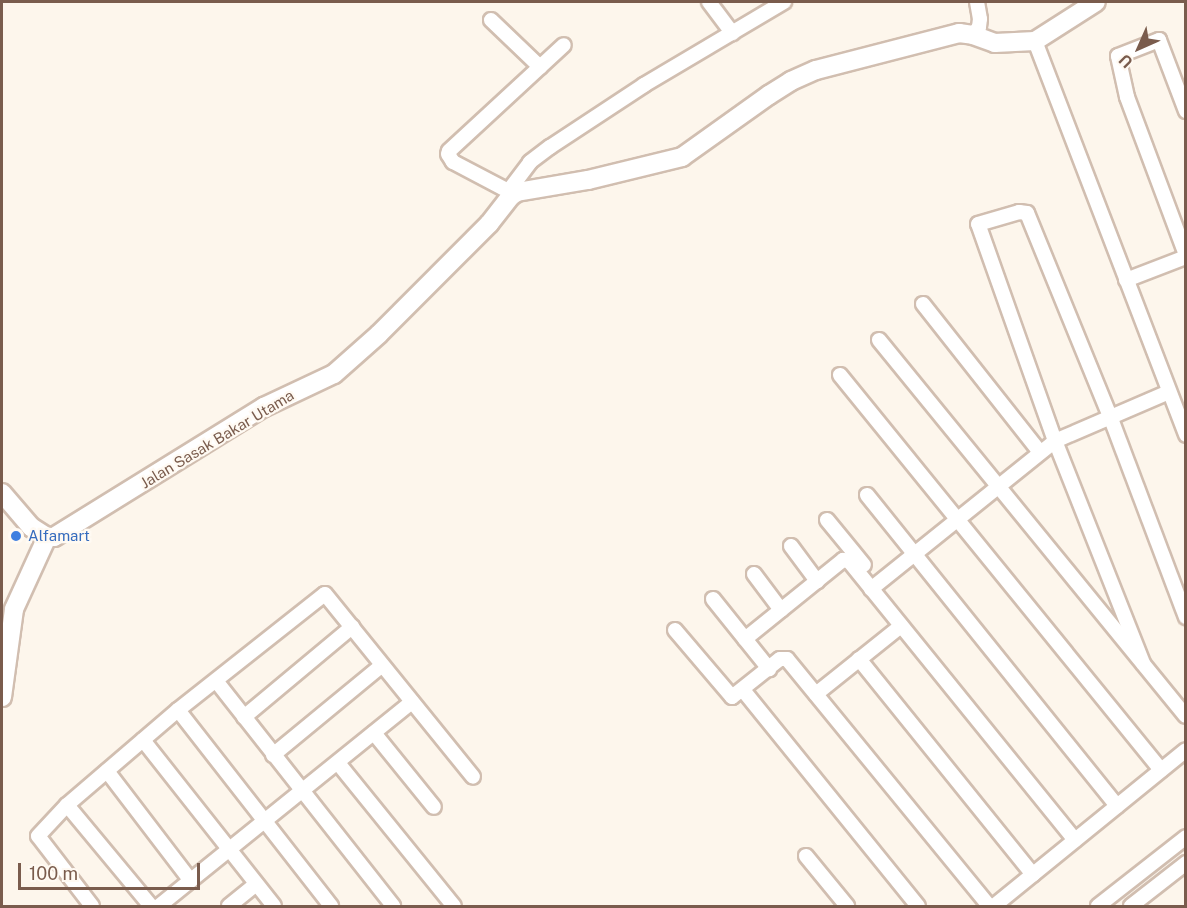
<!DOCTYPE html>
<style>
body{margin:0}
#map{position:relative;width:1187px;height:908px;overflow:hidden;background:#fdf6ec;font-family:"Public Sans",sans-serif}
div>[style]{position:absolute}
.roads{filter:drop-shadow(2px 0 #d1beb0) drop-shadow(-2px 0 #d1beb0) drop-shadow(0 2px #d1beb0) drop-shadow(0 -2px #d1beb0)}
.street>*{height:14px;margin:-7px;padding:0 7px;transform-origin:7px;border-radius:7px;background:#fff}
.secondary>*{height:18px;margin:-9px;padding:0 9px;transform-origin:9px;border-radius:9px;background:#fff}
.dots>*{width:16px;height:16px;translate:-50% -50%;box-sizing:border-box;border:3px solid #fffaf3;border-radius:50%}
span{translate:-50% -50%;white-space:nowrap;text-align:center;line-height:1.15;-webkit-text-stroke:4.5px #fffaf3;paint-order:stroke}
.street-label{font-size:15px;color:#7a5c4d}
.shop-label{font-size:15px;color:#366cbe}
.left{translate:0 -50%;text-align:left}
.frame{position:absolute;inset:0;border:3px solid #7a5c4d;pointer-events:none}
.north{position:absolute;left:1109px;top:18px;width:60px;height:60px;-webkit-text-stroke:4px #fffaf3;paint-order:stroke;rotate:225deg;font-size:16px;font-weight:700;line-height:24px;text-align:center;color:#7a5c4d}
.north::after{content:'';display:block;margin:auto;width:21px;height:27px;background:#7a5c4d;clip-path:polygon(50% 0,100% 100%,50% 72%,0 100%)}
.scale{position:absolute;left:18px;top:863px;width:182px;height:27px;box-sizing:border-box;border:3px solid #7a5c4d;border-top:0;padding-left:8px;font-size:18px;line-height:21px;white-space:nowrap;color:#7a5c4d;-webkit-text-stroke:4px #fffaf3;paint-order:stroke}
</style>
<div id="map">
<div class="roads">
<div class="street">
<div style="left:709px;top:2px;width:39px;rotate:53deg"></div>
<div style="left:491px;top:20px;width:68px;rotate:43.8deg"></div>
<div style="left:973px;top:35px;width:10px;rotate:-53deg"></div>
<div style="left:979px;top:27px;width:8px;rotate:-83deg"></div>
<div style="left:980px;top:19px;width:17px;rotate:-100deg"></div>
<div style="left:1035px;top:41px;width:422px;rotate:69deg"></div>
<div style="left:1186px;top:111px;width:76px;rotate:-110.8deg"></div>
<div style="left:1159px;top:40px;width:44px;rotate:158.7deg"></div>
<div style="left:1118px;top:56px;width:42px;rotate:77.6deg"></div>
<div style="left:1127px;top:97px;width:169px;rotate:69.5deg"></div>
<div style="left:510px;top:189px;width:34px;rotate:-53deg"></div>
<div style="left:530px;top:162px;width:25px;rotate:-37deg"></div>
<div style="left:550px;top:147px;width:113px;rotate:-33.4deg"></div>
<div style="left:644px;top:85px;width:163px;rotate:-30.7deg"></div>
<div style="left:514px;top:194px;width:69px;rotate:-152.3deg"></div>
<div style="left:453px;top:162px;width:9px;rotate:-122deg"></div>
<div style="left:448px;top:154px;width:3px;rotate:-72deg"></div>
<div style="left:449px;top:151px;width:156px;rotate:-42.7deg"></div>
<div style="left:1126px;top:280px;width:64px;rotate:-21deg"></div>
<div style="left:923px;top:304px;width:189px;rotate:51.7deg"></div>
<div style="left:879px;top:340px;width:485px;rotate:50.8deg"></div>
<div style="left:840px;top:375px;width:509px;rotate:50.9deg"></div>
<div style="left:867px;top:495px;width:399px;rotate:51.2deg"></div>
<div style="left:827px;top:520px;width:58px;rotate:50.6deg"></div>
<div style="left:791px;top:546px;width:44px;rotate:53.4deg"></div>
<div style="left:754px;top:574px;width:45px;rotate:53.1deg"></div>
<div style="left:871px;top:589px;width:236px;rotate:-38.8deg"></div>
<div style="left:1055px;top:441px;width:124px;rotate:-23.3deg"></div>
<div style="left:713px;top:599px;width:90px;rotate:51.3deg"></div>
<div style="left:675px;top:630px;width:88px;rotate:49.6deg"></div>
<div style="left:732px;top:697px;width:61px;rotate:-38.4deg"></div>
<div style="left:780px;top:659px;width:7px"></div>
<div style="left:787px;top:659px;width:319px;rotate:50.7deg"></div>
<div style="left:745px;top:639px;width:126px;rotate:-38.9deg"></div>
<div style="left:843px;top:560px;width:6px;rotate:9deg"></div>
<div style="left:849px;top:561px;width:359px;rotate:51deg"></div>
<div style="left:859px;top:659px;width:277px;rotate:51.1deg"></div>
<div style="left:1143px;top:663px;width:239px;rotate:-111.6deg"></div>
<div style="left:1055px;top:441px;width:230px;rotate:-109.5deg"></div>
<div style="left:978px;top:224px;width:43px;rotate:-16.3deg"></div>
<div style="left:1019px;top:212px;width:8px;rotate:7deg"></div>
<div style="left:1027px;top:213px;width:219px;rotate:67.8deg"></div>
<div style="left:1110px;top:416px;width:215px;rotate:69.3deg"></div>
<div style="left:217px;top:682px;width:285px;rotate:51.8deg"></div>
<div style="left:743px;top:690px;width:278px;rotate:51deg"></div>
<div style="left:816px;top:694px;width:109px;rotate:-38.7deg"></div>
<div style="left:178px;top:710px;width:249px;rotate:52deg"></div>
<div style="left:244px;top:717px;width:141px;rotate:-39.8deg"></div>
<div style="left:374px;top:733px;width:95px;rotate:51deg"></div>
<div style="left:143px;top:740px;width:211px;rotate:51.7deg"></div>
<div style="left:273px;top:755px;width:141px;rotate:-39.5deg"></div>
<div style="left:338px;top:763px;width:184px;rotate:51deg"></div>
<div style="left:107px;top:771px;width:138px;rotate:52.6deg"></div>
<div style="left:67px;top:805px;width:131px;rotate:50.3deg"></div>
<div style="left:806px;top:856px;width:65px;rotate:50.6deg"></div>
<div style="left:92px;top:906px;width:88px;rotate:-127.6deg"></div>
<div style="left:38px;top:836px;width:42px;rotate:-46.9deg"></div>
<div style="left:67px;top:805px;width:146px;rotate:-40.6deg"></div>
<div style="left:178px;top:710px;width:187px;rotate:-38.3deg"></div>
<div style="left:325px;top:594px;width:235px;rotate:51deg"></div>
<div style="left:159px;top:906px;width:325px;rotate:-38.9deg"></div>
<div style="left:229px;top:906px;width:35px;rotate:-39deg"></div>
<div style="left:994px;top:906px;width:247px;rotate:-39.1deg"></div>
<div style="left:1098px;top:906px;width:112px;rotate:-38.1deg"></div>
<div style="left:1131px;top:906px;width:70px;rotate:-38deg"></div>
</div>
<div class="secondary">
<div style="left:2px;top:493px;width:45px;rotate:49.5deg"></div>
<div style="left:31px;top:527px;width:19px;rotate:32deg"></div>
<div style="left:47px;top:537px;width:7px"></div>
<div style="left:54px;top:537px;width:247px;rotate:-31.8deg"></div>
<div style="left:264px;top:407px;width:77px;rotate:-25.2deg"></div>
<div style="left:334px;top:374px;width:60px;rotate:-41.6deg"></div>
<div style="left:379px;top:334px;width:156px;rotate:-45deg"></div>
<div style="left:489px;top:224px;width:36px;rotate:-52deg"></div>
<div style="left:511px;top:196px;width:7px;rotate:-34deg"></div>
<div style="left:517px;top:192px;width:72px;rotate:-9.6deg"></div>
<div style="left:588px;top:180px;width:97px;rotate:-13.7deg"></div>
<div style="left:682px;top:157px;width:107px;rotate:-35.5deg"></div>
<div style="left:769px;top:95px;width:26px;rotate:-32deg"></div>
<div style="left:791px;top:81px;width:27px;rotate:-24deg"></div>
<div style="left:816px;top:70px;width:148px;rotate:-14.5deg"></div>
<div style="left:959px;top:33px;width:14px;rotate:8deg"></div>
<div style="left:973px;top:35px;width:23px;rotate:20deg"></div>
<div style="left:995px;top:43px;width:40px;rotate:-2.9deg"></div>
<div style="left:1035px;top:41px;width:72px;rotate:-32.6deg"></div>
<div style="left:2px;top:697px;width:89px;rotate:-82.2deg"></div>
<div style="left:14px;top:609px;width:79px;rotate:-65.4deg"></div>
</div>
</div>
<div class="dots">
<div style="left:16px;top:536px;background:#3f7fe0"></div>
</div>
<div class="street-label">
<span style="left:217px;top:439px;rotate:-31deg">Jalan Sasak Bakar Utama</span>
</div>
<div class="shop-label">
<span class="left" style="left:28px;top:536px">Alfamart</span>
</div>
<div class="frame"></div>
<div class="north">U</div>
<div class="scale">100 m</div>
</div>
